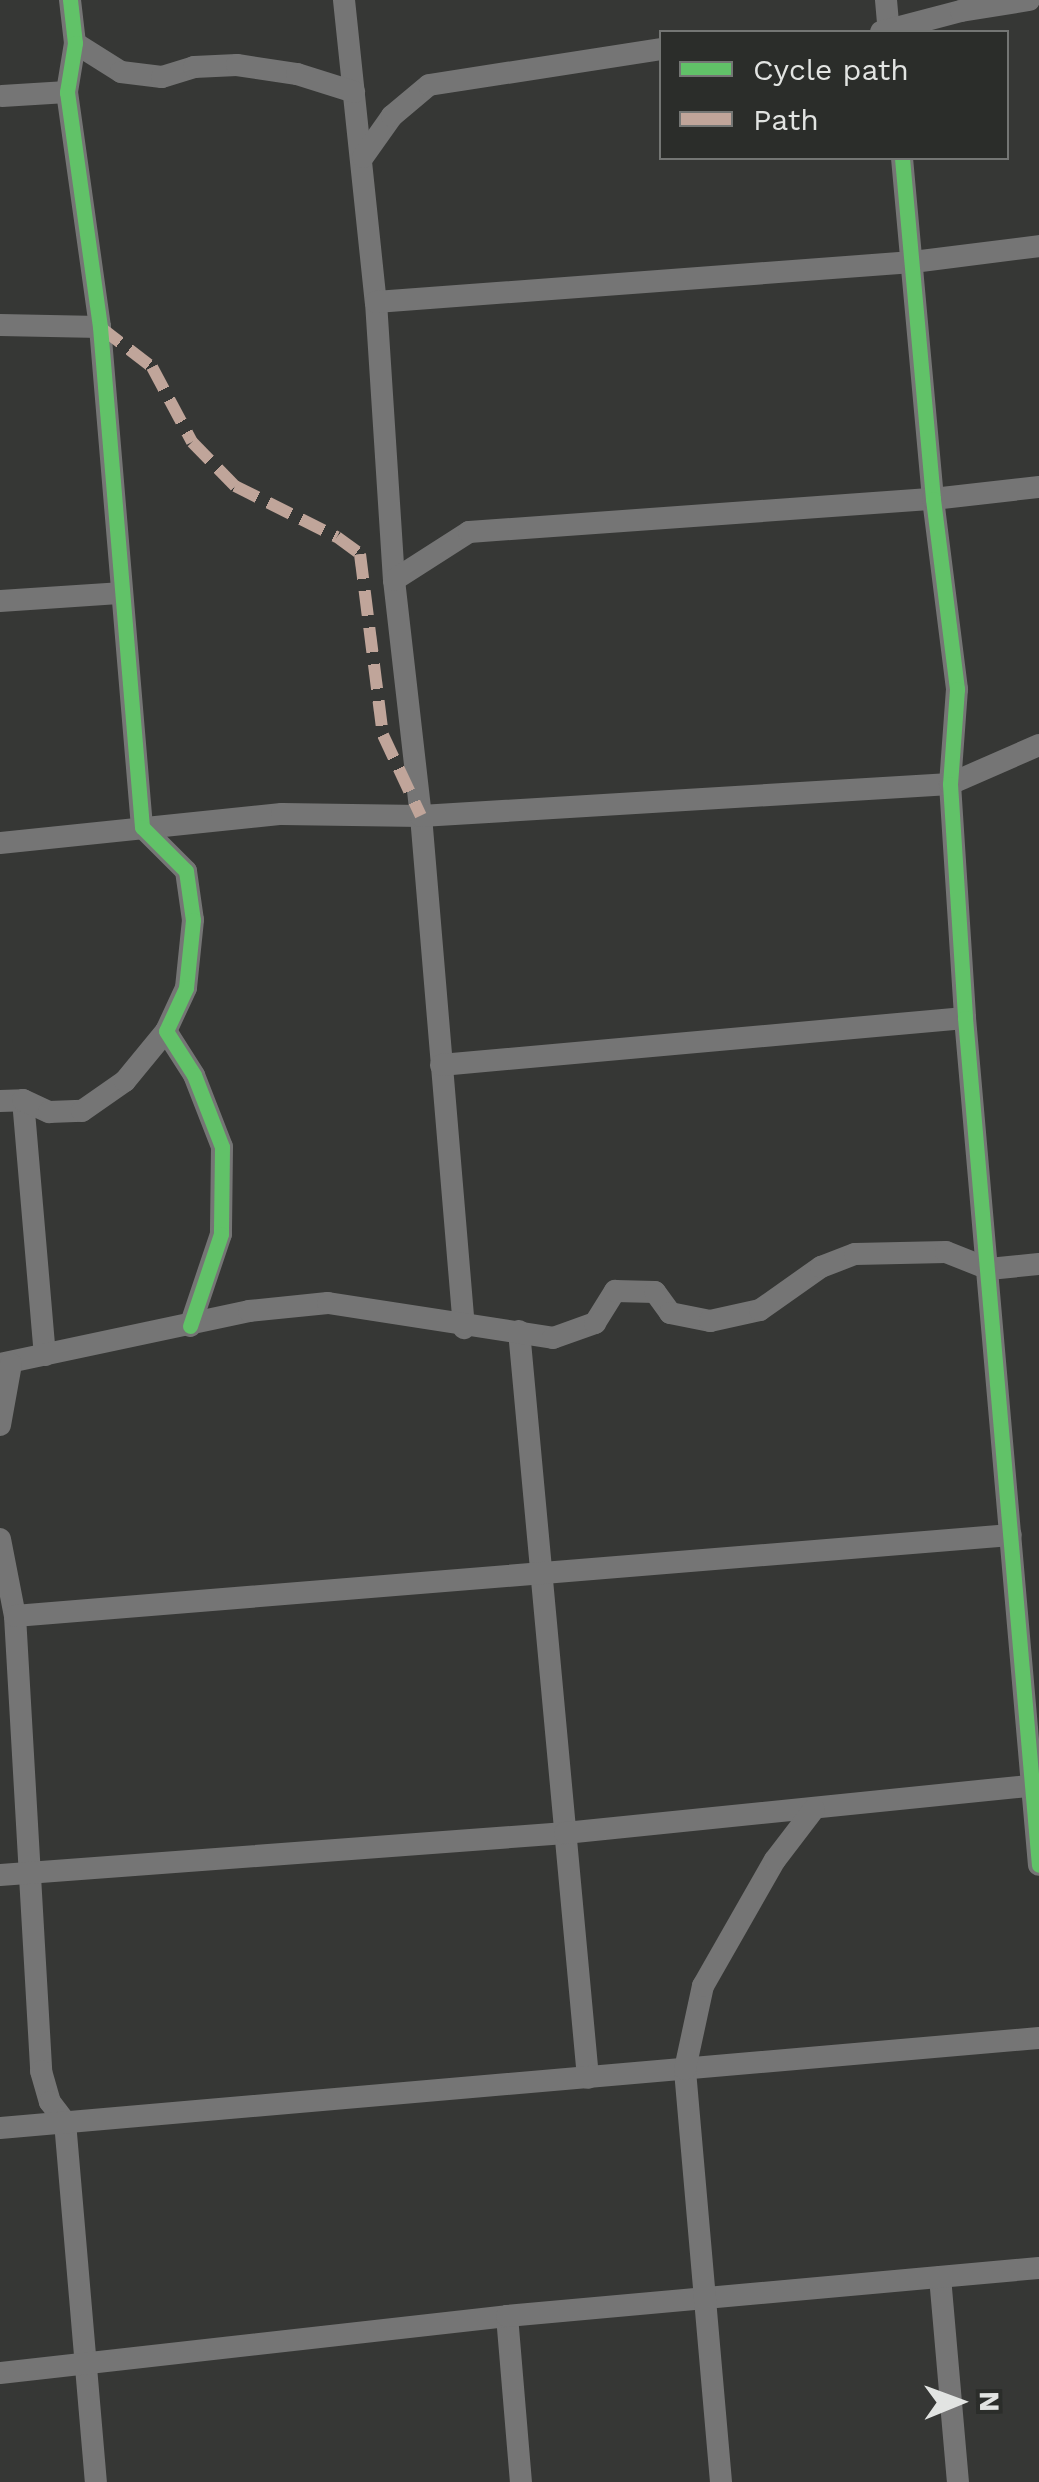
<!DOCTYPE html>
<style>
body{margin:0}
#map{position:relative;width:1039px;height:2482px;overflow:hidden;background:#363735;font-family:"Work Sans",sans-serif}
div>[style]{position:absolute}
.street>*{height:22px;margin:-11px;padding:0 11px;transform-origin:11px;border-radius:11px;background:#757575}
.quiet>*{height:12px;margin-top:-6px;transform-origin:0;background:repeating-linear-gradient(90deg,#c0a59a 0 25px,transparent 0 37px)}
.cycleway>*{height:15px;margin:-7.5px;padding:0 7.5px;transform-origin:7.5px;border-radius:7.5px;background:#61c268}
span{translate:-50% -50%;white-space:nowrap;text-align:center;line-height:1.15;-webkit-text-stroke:10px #2b2d2a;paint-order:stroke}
.legend{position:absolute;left:659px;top:30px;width:350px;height:130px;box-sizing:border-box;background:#2b2d2a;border:2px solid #747674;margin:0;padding:12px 18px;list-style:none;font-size:30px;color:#e2e4e2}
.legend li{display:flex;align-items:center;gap:20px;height:50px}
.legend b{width:50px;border:2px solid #747674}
.north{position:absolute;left:909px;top:2352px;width:100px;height:100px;-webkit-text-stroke:8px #2b2d2a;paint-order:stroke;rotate:89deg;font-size:28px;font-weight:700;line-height:40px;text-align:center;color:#e2e4e2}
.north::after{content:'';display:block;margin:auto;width:35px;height:45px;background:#e2e4e2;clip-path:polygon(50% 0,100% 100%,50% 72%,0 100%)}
</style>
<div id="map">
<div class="street">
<div style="left:70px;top:0;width:43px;rotate:83.4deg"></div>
<div style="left:75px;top:43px;width:50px;rotate:99.3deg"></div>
<div style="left:67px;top:92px;width:237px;rotate:82deg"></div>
<div style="left:100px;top:327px;width:502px;rotate:85.2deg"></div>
<div style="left:142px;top:827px;width:62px;rotate:45deg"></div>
<div style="left:186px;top:871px;width:49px;rotate:81.9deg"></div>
<div style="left:193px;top:920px;width:68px;rotate:95.9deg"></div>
<div style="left:186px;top:988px;width:47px;rotate:114.9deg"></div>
<div style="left:166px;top:1031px;width:52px;rotate:57.5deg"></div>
<div style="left:194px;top:1075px;width:77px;rotate:68.7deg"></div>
<div style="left:222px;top:1147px;width:87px;rotate:90.7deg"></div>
<div style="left:221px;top:1234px;width:97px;rotate:108.6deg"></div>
<div style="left:344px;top:0;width:304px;rotate:84deg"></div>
<div style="left:376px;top:302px;width:279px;rotate:86.3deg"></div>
<div style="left:394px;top:580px;width:238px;rotate:83.5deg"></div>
<div style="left:421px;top:816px;width:514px;rotate:85.2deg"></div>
<div style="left:886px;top:0;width:32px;rotate:85deg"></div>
<div style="left:881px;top:32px;width:83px;rotate:-14.7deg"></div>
<div style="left:961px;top:11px;width:69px;rotate:-9.2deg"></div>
<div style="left:75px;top:43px;width:54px;rotate:32.2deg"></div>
<div style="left:121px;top:72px;width:41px;rotate:7deg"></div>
<div style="left:162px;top:77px;width:34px;rotate:-17deg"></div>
<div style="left:194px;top:67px;width:43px;rotate:-2.7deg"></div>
<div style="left:237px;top:65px;width:61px;rotate:8.5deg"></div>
<div style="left:297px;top:74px;width:60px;rotate:17.5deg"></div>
<div style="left:2px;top:96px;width:65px;rotate:-3.5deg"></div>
<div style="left:363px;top:157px;width:50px;rotate:-54.7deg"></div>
<div style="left:392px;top:116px;width:48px;rotate:-40deg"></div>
<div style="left:429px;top:85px;width:236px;rotate:-8.8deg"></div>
<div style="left:902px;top:158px;width:342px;rotate:84.8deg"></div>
<div style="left:933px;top:499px;width:192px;rotate:82.8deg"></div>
<div style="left:957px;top:689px;width:95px;rotate:94.2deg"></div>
<div style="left:950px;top:784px;width:234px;rotate:86.3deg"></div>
<div style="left:965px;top:1018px;width:850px;rotate:85.01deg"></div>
<div style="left:376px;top:302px;width:538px;rotate:-4.26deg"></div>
<div style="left:913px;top:262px;width:127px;rotate:-7.2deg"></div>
<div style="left:0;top:325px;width:100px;rotate:1.1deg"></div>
<div style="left:394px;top:580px;width:89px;rotate:-32.6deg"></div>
<div style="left:469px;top:532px;width:465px;rotate:-4.1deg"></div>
<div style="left:933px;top:499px;width:107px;rotate:-6.5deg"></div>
<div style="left:0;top:601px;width:119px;rotate:-3.8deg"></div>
<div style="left:0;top:843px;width:283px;rotate:-5.9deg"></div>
<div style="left:282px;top:814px;width:139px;rotate:0.8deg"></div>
<div style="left:421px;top:816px;width:530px;rotate:-3.46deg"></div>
<div style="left:950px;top:784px;width:97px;rotate:-23.7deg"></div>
<div style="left:441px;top:1065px;width:526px;rotate:-5.13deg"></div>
<div style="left:23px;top:1100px;width:256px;rotate:85.1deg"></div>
<div style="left:0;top:1101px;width:23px;rotate:-2deg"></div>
<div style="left:23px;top:1100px;width:29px;rotate:25deg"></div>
<div style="left:49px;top:1112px;width:33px;rotate:-2deg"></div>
<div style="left:82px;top:1111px;width:52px;rotate:-34.9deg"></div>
<div style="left:125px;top:1081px;width:65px;rotate:-50.6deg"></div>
<div style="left:519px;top:1331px;width:750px;rotate:84.72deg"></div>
<div style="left:0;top:1364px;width:255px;rotate:-12deg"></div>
<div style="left:249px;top:1311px;width:79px;rotate:-5.8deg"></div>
<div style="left:328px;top:1303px;width:228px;rotate:8.8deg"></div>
<div style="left:553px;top:1338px;width:45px;rotate:-19.7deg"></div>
<div style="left:595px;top:1323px;width:38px;rotate:-58deg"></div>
<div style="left:615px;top:1291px;width:40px;rotate:1.4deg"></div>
<div style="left:655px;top:1292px;width:26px;rotate:54deg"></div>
<div style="left:670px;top:1313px;width:41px;rotate:11.3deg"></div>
<div style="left:710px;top:1321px;width:51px;rotate:-12.4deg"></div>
<div style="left:760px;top:1310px;width:75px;rotate:-35.2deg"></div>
<div style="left:821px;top:1267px;width:36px;rotate:-21deg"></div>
<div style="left:855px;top:1254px;width:91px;rotate:-1.3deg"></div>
<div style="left:946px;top:1252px;width:46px;rotate:21.6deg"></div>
<div style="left:989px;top:1269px;width:50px;rotate:-5.7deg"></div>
<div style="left:0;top:1425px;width:62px;rotate:-79.8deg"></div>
<div style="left:0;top:1539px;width:78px;rotate:79deg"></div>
<div style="left:15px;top:1616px;width:456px;rotate:86.7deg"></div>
<div style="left:41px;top:2071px;width:32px;rotate:74deg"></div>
<div style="left:50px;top:2102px;width:25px;rotate:53deg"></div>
<div style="left:65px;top:2122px;width:361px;rotate:85.1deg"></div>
<div style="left:15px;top:1616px;width:999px;rotate:-4.65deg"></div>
<div style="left:0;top:1875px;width:567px;rotate:-4.25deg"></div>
<div style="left:565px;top:1833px;width:476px;rotate:-5.8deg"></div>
<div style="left:0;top:2128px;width:1043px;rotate:-4.95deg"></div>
<div style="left:940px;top:2277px;width:206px;rotate:85deg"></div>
<div style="left:507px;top:2316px;width:167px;rotate:85.2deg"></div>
<div style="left:0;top:2373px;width:510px;rotate:-6.41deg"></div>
<div style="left:507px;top:2316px;width:534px;rotate:-5.16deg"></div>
<div style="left:721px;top:2482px;width:415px;rotate:-95deg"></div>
<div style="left:685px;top:2069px;width:85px;rotate:-77.8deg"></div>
<div style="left:703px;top:1986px;width:145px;rotate:-60.3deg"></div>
<div style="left:775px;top:1860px;width:64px;rotate:-52.6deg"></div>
</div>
<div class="quiet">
<div style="left:100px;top:327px;width:66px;rotate:37.6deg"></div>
<div style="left:152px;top:367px;width:85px;rotate:61.9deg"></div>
<div style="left:192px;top:442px;width:62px;rotate:45.7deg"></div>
<div style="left:235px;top:486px;width:114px;rotate:26.6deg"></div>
<div style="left:337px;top:537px;width:29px;rotate:36deg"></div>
<div style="left:360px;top:554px;width:182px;rotate:82.8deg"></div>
<div style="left:383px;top:735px;width:89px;rotate:64.9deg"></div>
</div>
<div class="cycleway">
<div style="left:70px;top:0;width:43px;rotate:83.4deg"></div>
<div style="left:75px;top:43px;width:50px;rotate:99.3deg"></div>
<div style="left:67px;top:92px;width:237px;rotate:82deg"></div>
<div style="left:100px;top:327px;width:502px;rotate:85.2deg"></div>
<div style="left:142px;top:827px;width:62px;rotate:45deg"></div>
<div style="left:186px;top:871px;width:49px;rotate:81.9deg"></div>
<div style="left:193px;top:920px;width:68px;rotate:95.9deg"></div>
<div style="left:186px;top:988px;width:47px;rotate:114.9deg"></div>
<div style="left:166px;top:1031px;width:52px;rotate:57.5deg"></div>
<div style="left:194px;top:1075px;width:77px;rotate:68.7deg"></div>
<div style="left:222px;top:1147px;width:87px;rotate:90.7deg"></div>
<div style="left:221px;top:1234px;width:97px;rotate:108.6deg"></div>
<div style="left:902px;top:158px;width:342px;rotate:84.8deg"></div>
<div style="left:933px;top:499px;width:192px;rotate:82.8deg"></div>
<div style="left:957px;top:689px;width:95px;rotate:94.2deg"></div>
<div style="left:950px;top:784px;width:234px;rotate:86.3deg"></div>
<div style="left:965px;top:1018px;width:850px;rotate:85.01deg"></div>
</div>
<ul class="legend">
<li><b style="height:12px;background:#61c268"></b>Cycle path</li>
<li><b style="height:12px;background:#c0a59a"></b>Path</li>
</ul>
<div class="north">N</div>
</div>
